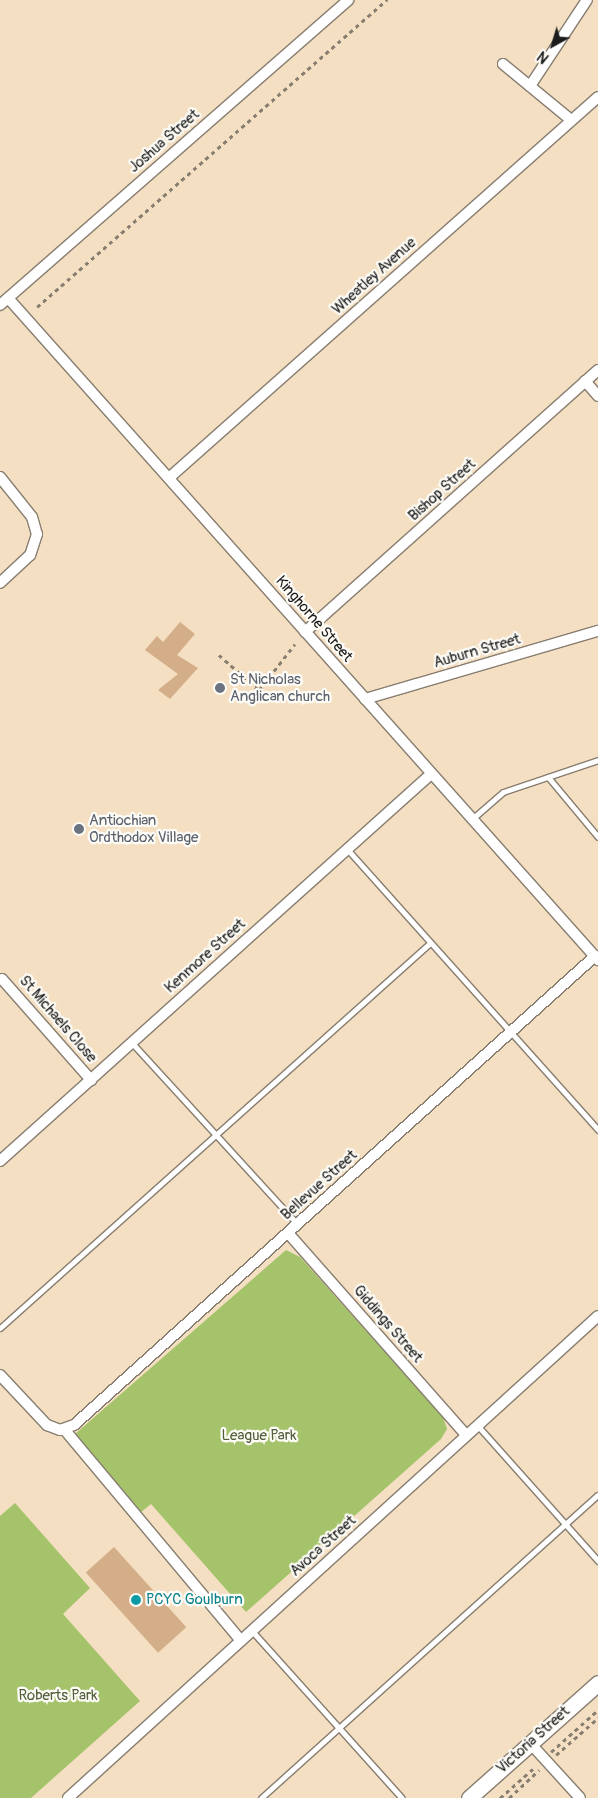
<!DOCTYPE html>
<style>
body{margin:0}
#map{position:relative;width:598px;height:1798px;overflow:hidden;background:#f4dfc3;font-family:Pangolin,sans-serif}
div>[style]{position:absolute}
.green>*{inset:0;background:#a5c36a}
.building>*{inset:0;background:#d4ae88;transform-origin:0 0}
.path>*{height:2.5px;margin-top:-1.25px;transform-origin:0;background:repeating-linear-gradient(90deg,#887e70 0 4px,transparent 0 8px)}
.roads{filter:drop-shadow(1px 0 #887e70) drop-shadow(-1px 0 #887e70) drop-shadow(0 1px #887e70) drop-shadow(0 -1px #887e70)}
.lane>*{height:5px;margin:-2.5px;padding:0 2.5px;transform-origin:2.5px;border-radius:2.5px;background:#fff}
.street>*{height:10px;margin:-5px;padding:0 5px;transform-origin:5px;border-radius:5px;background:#fff}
.secondary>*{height:15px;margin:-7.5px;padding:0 7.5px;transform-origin:7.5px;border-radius:7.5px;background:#fff}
.dots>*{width:14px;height:14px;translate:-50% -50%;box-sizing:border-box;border:2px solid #fdfcf7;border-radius:50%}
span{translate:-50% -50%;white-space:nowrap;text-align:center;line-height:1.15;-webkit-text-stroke:4.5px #fdfcf7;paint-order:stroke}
.street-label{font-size:15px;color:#1c1c1c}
.worship-label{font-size:15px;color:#5b616d}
.left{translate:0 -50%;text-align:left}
.park-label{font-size:15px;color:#535f3b}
.culture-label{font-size:15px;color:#0d838f}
.north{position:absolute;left:528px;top:20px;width:50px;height:50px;-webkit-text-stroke:4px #fdfcf7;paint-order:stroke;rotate:219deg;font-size:14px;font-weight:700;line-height:20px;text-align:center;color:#1c1c1c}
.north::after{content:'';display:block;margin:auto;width:18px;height:22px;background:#1c1c1c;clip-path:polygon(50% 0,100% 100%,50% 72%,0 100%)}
</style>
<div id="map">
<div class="green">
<div style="clip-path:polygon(286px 1250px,300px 1257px,443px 1417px,447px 1429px,441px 1439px,246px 1612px,151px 1504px,140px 1513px,75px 1434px)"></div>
<div style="clip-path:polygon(15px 1503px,90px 1588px,63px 1614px,140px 1701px,31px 1798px,0 1798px,0 1516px)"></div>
</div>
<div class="building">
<div style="clip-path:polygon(180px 622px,195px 634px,177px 655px,198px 668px,170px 699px,158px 690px,178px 674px,145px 650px,157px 636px,163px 642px)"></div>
<div style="left:114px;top:1547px;width:108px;height:38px;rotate:48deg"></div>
</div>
<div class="path">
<div style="left:37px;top:307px;width:466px;rotate:-41.3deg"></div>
<div style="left:219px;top:655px;width:53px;rotate:41.2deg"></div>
<div style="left:259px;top:690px;width:58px;rotate:-52deg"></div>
<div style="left:258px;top:694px;width:1px;rotate:-45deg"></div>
<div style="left:551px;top:1752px;width:63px;rotate:-41.8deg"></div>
<div style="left:556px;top:1755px;width:56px;rotate:-41.4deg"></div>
<div style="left:500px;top:1798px;width:48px;rotate:-41.6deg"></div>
<div style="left:509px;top:1798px;width:41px;rotate:-43deg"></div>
</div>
<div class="roads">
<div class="lane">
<div style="left:548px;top:777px;width:78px;rotate:50.2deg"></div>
<div style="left:472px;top:819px;width:41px;rotate:-41.1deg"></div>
<div style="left:503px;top:792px;width:100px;rotate:-18.6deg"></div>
<div style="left:347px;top:849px;width:377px;rotate:48.2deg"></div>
<div style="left:132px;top:1043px;width:245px;rotate:47.6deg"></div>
<div style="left:0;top:1328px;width:577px;rotate:-41.84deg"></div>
<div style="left:477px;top:1425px;width:182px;rotate:48.3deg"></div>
<div style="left:252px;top:1631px;width:224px;rotate:48.1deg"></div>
<div style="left:261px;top:1798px;width:453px;rotate:-42deg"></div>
</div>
<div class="street">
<div style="left:503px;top:64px;width:88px;rotate:39.5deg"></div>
<div style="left:530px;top:86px;width:103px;rotate:-56.5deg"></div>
<div style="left:8px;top:298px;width:887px;rotate:48.29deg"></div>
<div style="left:0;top:305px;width:463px;rotate:-41.2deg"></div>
<div style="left:585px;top:381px;width:20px;rotate:49deg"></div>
<div style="left:0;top:477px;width:51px;rotate:51.3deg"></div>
<div style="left:32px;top:517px;width:18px;rotate:74deg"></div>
<div style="left:37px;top:534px;width:22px;rotate:108deg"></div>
<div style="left:30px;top:555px;width:41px;rotate:137deg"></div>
<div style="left:170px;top:477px;width:572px;rotate:-41.6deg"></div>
<div style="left:305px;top:632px;width:393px;rotate:-41.8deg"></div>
<div style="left:365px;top:699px;width:243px;rotate:-16.3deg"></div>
<div style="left:2px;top:979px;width:135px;rotate:48.6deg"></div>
<div style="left:0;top:1161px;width:579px;rotate:-41.92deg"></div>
<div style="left:288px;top:1233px;width:269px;rotate:48.6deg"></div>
<div style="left:0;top:1375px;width:69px;rotate:46.8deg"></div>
<div style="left:47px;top:1425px;width:14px;rotate:21deg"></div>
<div style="left:60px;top:1430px;width:15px;rotate:-20deg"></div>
<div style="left:74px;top:1425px;width:701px;rotate:-41.99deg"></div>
<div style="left:64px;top:1429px;width:276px;rotate:50.1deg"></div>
<div style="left:530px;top:1743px;width:74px;rotate:47.7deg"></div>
<div style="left:68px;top:1798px;width:716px;rotate:-42.28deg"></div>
</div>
<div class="secondary">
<div style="left:469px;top:1798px;width:173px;rotate:-41.7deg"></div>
</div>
</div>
<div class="dots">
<div style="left:220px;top:688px;background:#6b7280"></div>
<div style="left:79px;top:829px;background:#6b7280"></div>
<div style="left:136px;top:1600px;background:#0f9aa8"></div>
</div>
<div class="street-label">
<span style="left:164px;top:141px;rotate:-41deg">Joshua Street</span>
<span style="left:374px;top:276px;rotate:-42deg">Wheatley Avenue</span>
<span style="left:442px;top:490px;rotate:-42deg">Bishop Street</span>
<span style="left:314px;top:619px;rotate:49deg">Kinghorne Street</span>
<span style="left:477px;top:651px;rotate:-16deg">Auburn Street</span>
<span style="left:205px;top:956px;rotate:-42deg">Kenmore Street</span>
<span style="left:58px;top:1019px;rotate:49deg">St Michaels Close</span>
<span style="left:319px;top:1185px;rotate:-42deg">Bellevue Street</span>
<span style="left:388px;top:1324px;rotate:49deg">Giddings Street</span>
<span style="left:323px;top:1546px;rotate:-42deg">Avoca Street</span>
<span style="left:533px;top:1740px;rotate:-42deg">Victoria Street</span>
</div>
<div class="worship-label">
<span class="left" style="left:230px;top:688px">St Nicholas<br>Anglican church</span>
<span class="left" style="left:89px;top:829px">Antiochian<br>Ordthodox Village</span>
</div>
<div class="park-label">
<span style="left:259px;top:1436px">League Park</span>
<span style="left:58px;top:1696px">Roberts Park</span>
</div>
<div class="culture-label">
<span class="left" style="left:146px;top:1600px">PCYC Goulburn</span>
</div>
<div class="north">N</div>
</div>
